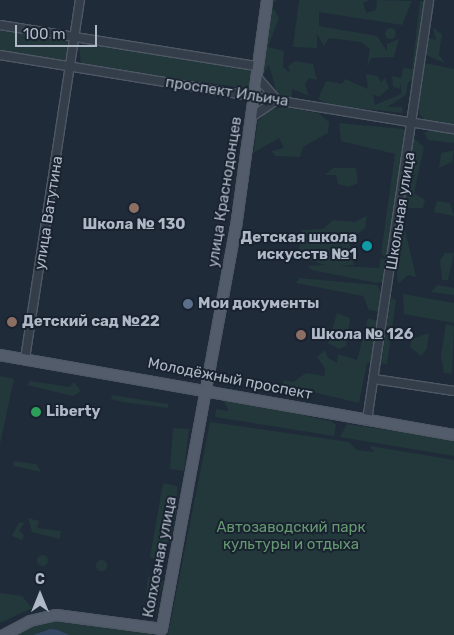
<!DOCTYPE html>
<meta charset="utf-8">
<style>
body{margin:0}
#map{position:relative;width:454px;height:635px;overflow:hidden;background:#202b3a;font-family:Rubik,sans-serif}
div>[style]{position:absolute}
.green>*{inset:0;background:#22383b}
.round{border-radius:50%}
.water>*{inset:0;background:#334662}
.roads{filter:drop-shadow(1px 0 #4f5865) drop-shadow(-1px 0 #4f5865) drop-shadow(0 1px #4f5865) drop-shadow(0 -1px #4f5865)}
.minor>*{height:8px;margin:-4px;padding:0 4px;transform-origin:4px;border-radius:4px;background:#343d4a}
.major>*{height:10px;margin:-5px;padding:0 5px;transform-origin:5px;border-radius:5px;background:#525c6a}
.dots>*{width:14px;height:14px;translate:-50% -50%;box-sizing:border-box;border:2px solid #19222f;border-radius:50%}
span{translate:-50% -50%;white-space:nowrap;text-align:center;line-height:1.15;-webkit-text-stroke:4px #19222f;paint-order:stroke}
.street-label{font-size:15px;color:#afb8c7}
.poi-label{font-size:15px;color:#afb8c7;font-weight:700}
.right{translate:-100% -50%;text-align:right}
.left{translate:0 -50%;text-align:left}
.park-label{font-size:15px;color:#659871}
.north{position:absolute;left:15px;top:570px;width:50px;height:50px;-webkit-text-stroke:4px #19222f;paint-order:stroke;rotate:0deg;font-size:14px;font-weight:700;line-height:20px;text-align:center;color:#afb8c7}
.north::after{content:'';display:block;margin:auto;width:18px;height:22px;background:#afb8c7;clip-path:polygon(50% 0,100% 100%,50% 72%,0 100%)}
.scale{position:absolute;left:15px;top:25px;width:82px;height:22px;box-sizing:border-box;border:2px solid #afb8c7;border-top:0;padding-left:6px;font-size:15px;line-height:18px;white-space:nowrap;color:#afb8c7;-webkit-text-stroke:4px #19222f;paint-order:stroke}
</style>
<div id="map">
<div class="green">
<div style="clip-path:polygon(270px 0,278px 0,271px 4px,279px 18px,268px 47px,284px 51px,283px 67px,290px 73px,288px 66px,295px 61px,313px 64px,317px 80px,309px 78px,305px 84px,309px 96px,292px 89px,292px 99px,277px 94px,269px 65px,261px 78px)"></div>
<div style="clip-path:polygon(299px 0,369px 0,363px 3px,366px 13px,376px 10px,377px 0,412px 1px,402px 25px,319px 12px,319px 26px,377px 36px,387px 51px,387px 44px,399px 39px,394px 57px,371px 58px,367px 67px,370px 49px,361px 42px,329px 38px,324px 46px,317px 34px,317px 48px,293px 47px)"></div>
<div style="clip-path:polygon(420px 1px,427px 1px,416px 81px,408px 82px,406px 95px,387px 107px,402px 107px,403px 113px,329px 105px,318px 99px,326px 81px,342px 84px,345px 79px,368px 89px,366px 74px,378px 76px,381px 82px,385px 78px,389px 88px,379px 97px,373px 94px,375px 105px,401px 94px,401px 84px,399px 89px,393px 86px,392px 76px,401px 78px,403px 68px,412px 69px)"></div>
<div class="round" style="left:384.5px;top:27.5px;width:11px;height:11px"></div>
<div style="clip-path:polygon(0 28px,71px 40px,67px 62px,0 53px)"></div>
<div style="clip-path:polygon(433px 28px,442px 34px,439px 55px,445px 63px,426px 55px,429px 38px,436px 40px)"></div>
<div style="clip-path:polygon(86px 42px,247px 68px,252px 73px,250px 89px,81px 65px,79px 47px)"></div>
<div style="clip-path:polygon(425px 63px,454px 69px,454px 125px,426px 121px,419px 114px,419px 85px)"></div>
<div style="clip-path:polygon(283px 107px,318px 113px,329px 122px,328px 133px,303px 147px,300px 157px,275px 156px,272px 151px,284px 148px,279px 138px,253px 153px,258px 121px,267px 111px)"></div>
<div style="clip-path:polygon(339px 123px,403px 129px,424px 147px,414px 193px,425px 200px,423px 208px,400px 208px,416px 277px,408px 275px,398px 284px,396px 265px,381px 254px,395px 154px,341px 141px)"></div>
<div style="clip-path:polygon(432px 130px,454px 133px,454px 143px,428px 140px,424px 133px)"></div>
<div style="clip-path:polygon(454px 150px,452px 162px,439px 168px,441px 153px)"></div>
<div style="clip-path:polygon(333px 168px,356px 168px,358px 183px,348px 187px,338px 184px,336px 175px,325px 175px)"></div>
<div style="clip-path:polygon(437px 201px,450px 203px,454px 216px,434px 212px)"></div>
<div style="clip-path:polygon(367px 216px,365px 228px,349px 241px,354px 265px,339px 266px,379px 268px,381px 257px,391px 264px,388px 281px,377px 283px,312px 270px,307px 266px,325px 265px,298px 256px,302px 230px,323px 229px,333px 220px,355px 222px)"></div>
<div style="clip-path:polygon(445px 253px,454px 253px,448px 280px,442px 280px,440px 260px)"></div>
<div style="clip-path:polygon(299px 278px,377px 285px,386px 302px,379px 312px,369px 310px,363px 296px,296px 283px)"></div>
<div style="clip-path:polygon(437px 285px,454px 288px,454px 295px,431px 292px)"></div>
<div style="clip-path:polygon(403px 294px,454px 303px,454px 323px,404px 314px)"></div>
<div style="clip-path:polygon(391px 298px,396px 300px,387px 364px,381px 363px)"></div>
<div style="clip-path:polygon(337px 313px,350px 318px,346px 346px,339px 349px,328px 343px)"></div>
<div style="clip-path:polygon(368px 318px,382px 323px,374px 361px,367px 363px,359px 403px,284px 385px,283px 380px,293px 382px,306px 373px,324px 376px,325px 368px,317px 357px,325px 350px,328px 358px,337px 363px,338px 354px,357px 360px)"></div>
<div style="clip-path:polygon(446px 324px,454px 326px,452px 374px,444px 373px,441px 356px)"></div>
<div style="clip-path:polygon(429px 333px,427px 349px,421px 356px,410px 347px,412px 339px)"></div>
<div style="clip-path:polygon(0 376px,14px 379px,0 444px)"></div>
<div style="clip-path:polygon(30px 381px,69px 387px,74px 382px,81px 391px,73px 396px,27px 385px)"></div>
<div style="clip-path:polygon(112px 395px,168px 404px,168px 408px,123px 402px,111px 399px)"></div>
<div style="clip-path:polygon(222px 398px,331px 421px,336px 425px,334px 436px,215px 417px,216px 409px,229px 411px)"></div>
<div style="clip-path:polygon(210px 422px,349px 442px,357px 450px,374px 452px,370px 446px,454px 460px,454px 635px,168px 635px)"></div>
<div style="clip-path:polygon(347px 424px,454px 440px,454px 456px,340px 437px)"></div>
<div style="clip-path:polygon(173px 428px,189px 429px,184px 471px,170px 469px)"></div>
<div style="clip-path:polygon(13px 461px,36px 464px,41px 472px,14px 466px)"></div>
<div style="clip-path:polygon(163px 483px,177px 486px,177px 510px,168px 545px,155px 560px,150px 557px)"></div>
<div style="clip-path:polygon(28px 518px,39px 521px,37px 528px,61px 531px,60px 539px,32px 532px)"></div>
<div style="clip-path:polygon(19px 522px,25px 523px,19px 530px,24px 535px,22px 540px,12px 536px)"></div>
<div class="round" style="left:36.5px;top:554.5px;width:11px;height:11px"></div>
<div class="round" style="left:95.5px;top:559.5px;width:11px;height:11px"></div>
<div style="clip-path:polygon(161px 574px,163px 584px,153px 611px,146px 597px,148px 577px)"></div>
<div style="clip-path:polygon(0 593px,22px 596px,32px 608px,0 623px)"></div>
<div style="clip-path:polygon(55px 618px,149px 631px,152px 635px,11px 635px)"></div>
</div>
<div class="water">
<div style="clip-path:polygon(50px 629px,58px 630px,69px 635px,33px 635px)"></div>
</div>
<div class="roads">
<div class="minor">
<div style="left:0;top:25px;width:259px;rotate:9.1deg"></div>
<div style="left:0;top:55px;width:460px;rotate:9.3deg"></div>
<div style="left:257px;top:77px;width:30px;rotate:49deg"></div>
<div style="left:253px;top:116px;width:27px;rotate:-34deg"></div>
<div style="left:25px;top:359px;width:363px;rotate:-81.3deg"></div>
<div style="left:374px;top:379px;width:81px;rotate:8.5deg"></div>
<div style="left:367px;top:421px;width:426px;rotate:-81.6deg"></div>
</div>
<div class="major">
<div style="left:0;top:355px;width:461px;rotate:10deg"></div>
<div style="left:4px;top:635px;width:30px;rotate:-28deg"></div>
<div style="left:30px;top:621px;width:27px;rotate:-13deg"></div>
<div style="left:56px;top:615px;width:107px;rotate:7.5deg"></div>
<div style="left:162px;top:629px;width:409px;rotate:-79.6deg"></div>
<div style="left:236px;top:227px;width:229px;rotate:-82.2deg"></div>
</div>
</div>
<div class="dots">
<div style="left:134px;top:208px;background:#8d6e63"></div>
<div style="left:367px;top:246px;background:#0f9aa8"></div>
<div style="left:188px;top:304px;background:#5c6f8a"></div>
<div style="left:12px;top:322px;background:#8d6e63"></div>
<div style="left:301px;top:335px;background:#8d6e63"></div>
<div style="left:36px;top:412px;background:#2e9e5b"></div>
</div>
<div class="street-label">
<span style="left:227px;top:92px;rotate:9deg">проспект Ильича</span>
<span style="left:225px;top:192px;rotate:-81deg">улица Краснодонцев</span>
<span style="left:401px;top:211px;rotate:-81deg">Школьная улица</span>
<span style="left:49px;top:213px;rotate:-81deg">улица Ватутина</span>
<span style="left:230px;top:379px;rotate:11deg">Молодёжный проспект</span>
<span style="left:160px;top:557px;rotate:-79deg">Колхозная улица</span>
</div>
<div class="poi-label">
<span style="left:134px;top:225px">Школа № 130</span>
<span class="right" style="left:357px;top:246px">Детская школа<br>искусств №1</span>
<span class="left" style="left:198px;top:304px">Мои документы</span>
<span class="left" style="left:22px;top:322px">Детский сад №22</span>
<span class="left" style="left:311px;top:335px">Школа № 126</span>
<span class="left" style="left:46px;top:412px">Liberty</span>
</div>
<div class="park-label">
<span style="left:291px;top:536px">Автозаводский парк<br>культуры и отдыха</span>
</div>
<div class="north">С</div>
<div class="scale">100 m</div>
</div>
